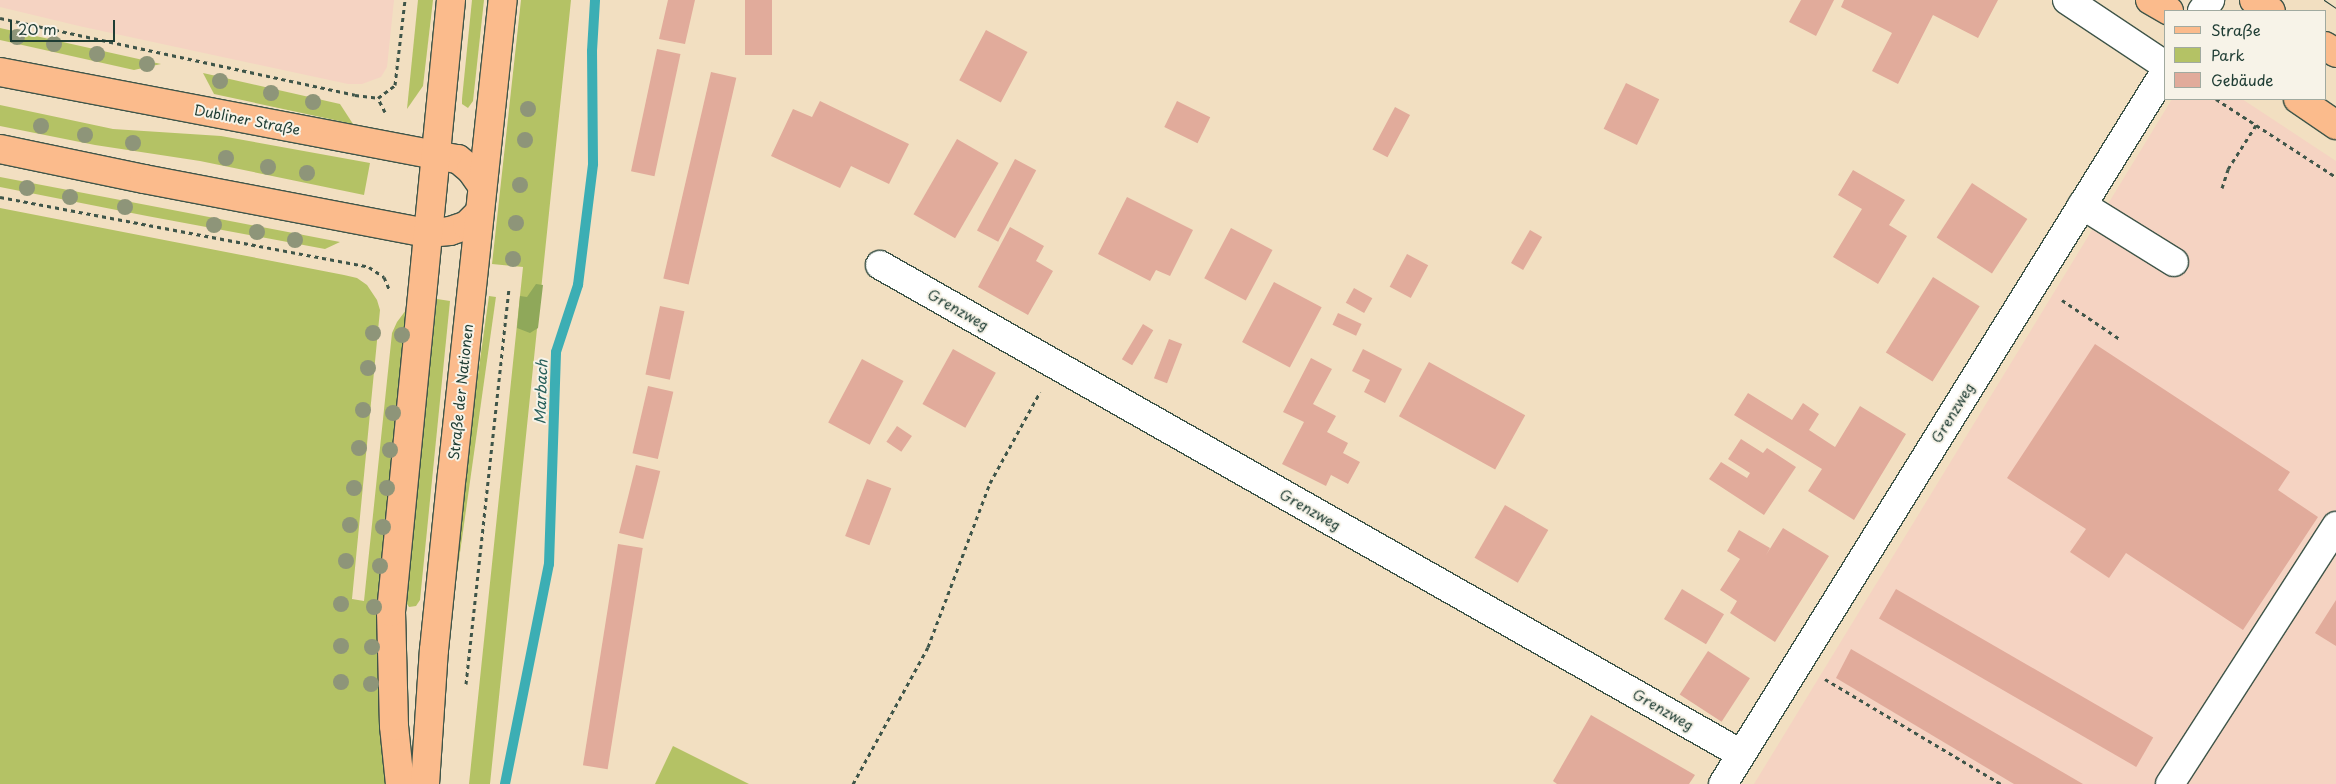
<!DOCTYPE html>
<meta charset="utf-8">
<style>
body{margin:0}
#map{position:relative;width:2336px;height:784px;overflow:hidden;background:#f2dfc1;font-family:"Playpen Sans",sans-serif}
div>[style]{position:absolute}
.built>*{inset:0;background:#f5d3c2}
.green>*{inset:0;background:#b4c265;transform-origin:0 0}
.forest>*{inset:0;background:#8fa85a}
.stream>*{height:10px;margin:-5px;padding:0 5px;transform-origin:5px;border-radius:5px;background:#3caeb4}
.building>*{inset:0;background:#e1ab9b;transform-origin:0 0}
.path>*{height:3px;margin-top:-1.5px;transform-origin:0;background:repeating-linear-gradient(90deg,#3f5549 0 4px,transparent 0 8px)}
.roads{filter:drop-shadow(1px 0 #3f5549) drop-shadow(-1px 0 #3f5549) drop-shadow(0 1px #3f5549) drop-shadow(0 -1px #3f5549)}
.minor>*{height:28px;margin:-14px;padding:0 14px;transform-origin:14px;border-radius:14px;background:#fff}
.major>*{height:28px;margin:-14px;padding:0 14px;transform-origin:14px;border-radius:14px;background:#fbbb8c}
.tram>*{height:1px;margin:-0.5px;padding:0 0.5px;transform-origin:0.5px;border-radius:0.5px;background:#1f3d34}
.trees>*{width:16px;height:16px;margin:-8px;border-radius:50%;background:#8e9579}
span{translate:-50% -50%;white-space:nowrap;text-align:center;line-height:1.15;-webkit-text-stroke:4px #f7f3e8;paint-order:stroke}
.street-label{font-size:14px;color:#1f3d34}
.water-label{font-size:15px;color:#285f5a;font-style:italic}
.legend{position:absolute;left:2164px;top:10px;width:162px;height:90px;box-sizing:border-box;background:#f7f3e8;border:1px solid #a1aaa0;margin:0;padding:6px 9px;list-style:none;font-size:15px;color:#1f3d34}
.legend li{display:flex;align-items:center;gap:10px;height:25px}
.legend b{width:25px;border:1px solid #a1aaa0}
.scale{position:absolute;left:10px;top:20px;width:105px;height:22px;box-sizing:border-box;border:2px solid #1f3d34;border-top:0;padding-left:6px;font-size:15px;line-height:18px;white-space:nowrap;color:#1f3d34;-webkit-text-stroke:4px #f7f3e8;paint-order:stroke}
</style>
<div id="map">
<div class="built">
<div style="clip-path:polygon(0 0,394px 0,387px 67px,381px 77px,362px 84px,348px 84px,79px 26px,0 7px)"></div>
<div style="clip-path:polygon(2172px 99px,2242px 99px,2336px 161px,2336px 784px,1754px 784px)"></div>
</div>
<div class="green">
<div style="clip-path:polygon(418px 0,433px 0,423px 86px,407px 109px)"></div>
<div style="clip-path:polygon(472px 0,484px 0,473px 101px,468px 108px,462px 104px,462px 99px)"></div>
<div style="clip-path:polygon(521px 0,571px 0,490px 784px,469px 784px,523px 267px,492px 264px)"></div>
<div style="clip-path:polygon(0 28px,161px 64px,134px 70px,0 40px)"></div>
<div style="clip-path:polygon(203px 73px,340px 104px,353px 124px,214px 94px)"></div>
<div style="clip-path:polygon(0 105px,113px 129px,221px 136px,370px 163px,364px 195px,200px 161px,95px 145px,0 126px)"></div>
<div style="clip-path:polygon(0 177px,157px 207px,340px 242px,325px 249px,147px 216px,0 187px)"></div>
<div style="clip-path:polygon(0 208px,344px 275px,357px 278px,367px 285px,377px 300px,380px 310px,352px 599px,364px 601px,392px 333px,397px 322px,406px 310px,377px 603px,379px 696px,387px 784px,0 784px)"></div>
<div style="left:489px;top:296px;width:7px;height:349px;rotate:8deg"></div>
<div style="clip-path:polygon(437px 299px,450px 301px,420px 600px,416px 606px,409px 607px,404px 599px)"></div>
<div style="clip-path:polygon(673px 746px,749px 784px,655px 784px)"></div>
</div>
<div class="forest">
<div style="clip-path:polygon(536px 284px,543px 285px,538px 328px,530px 333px,517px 328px,520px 296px,527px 297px)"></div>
</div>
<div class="stream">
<div style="left:505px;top:784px;width:224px;rotate:-78.7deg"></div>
<div style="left:549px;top:564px;width:212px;rotate:-88.1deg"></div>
<div style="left:556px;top:352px;width:71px;rotate:-71.8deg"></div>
<div style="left:578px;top:285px;width:122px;rotate:-82.9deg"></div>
<div style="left:593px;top:164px;width:113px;rotate:-90.5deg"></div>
<div style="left:592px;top:51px;width:51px;rotate:-86.6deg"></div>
</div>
<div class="building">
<div style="clip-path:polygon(668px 0,695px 0,685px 44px,659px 39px)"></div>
<div style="left:745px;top:0;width:27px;height:55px"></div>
<div style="clip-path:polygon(1801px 0,1834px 0,1816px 36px,1789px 22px)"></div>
<div style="clip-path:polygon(1844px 0,1998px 0,1978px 38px,1933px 15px,1898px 84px,1872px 71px,1892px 33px,1841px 7px)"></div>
<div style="left:986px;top:30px;width:47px;height:57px;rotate:28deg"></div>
<div style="left:657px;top:49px;width:24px;height:125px;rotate:12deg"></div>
<div style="left:711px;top:72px;width:26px;height:212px;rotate:13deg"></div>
<div style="left:1626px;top:83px;width:37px;height:51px;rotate:26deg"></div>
<div style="clip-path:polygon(820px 101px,909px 144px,889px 184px,851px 166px,840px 188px,771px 156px,793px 109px,812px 117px)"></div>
<div style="left:1177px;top:101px;width:37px;height:29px;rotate:26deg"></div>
<div style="left:1395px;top:107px;width:17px;height:48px;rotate:28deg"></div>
<div style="left:957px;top:139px;width:48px;height:87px;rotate:30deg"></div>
<div style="left:1015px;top:159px;width:24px;height:81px;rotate:28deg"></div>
<div style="clip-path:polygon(1853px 170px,1905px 200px,1889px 225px,1907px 236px,1878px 284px,1833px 257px,1862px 209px,1838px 195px)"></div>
<div style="left:1972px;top:183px;width:66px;height:65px;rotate:33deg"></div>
<div style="clip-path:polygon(1127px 197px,1193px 230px,1170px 276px,1156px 270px,1150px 281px,1098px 254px)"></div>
<div style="clip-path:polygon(1010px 227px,1044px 246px,1036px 261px,1053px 271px,1028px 315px,978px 287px)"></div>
<div style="left:1231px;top:228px;width:47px;height:57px;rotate:28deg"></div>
<div style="left:1530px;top:230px;width:14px;height:38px;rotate:30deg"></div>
<div style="left:1407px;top:254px;width:24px;height:37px;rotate:28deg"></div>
<div style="left:1933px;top:277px;width:55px;height:89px;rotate:32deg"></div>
<div style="left:1274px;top:282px;width:54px;height:68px;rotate:28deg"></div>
<div style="left:1354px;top:288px;width:21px;height:17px;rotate:29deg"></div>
<div style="left:660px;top:306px;width:25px;height:70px;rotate:12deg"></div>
<div style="left:1338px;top:313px;width:26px;height:13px;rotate:25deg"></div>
<div style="left:1143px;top:324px;width:12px;height:41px;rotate:31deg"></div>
<div style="left:1169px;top:339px;width:14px;height:42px;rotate:21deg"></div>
<div style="clip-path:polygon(2095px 344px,2290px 472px,2278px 490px,2318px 517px,2243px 630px,2126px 553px,2109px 578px,2070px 552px,2086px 529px,2007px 478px)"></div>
<div style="left:953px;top:349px;width:49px;height:63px;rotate:29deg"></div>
<div style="clip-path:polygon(1363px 349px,1402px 369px,1385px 403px,1364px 392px,1370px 380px,1352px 371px)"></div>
<div style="clip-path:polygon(1311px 358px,1332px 369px,1313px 404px,1336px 416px,1327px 432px,1348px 443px,1343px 453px,1360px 462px,1348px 484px,1331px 475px,1326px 486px,1282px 464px,1304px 422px,1283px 412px)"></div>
<div style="left:862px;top:359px;width:47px;height:72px;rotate:28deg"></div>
<div style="left:1429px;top:362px;width:110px;height:62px;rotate:29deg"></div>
<div style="left:648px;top:386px;width:26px;height:69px;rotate:13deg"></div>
<div style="clip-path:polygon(1748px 393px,1792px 420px,1803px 403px,1819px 414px,1809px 430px,1835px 447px,1860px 406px,1906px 434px,1854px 520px,1808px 491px,1822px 469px,1734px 415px)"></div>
<div style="left:897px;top:426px;width:18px;height:19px;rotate:34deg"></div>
<div style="clip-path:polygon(1741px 439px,1763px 453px,1767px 448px,1796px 467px,1764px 515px,1709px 479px,1721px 462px,1747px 478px,1750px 473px,1728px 459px)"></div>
<div style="left:636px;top:465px;width:25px;height:70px;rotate:14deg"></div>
<div style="left:867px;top:479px;width:26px;height:61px;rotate:21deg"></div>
<div style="left:1505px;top:505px;width:50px;height:61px;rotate:30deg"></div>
<div style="clip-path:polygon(1783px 528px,1829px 556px,1775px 642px,1730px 613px,1737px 601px,1720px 590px,1740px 559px,1727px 551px,1739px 530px,1770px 548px,1766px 555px)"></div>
<div style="left:618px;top:544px;width:25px;height:224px;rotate:9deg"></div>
<div style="left:1682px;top:589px;width:49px;height:35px;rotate:31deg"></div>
<div style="left:1896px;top:589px;width:297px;height:34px;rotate:30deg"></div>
<div style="clip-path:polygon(2336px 600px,2336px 646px,2315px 633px)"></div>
<div style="clip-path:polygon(1851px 649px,2083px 784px,2014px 784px,1836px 678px)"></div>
<div style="left:1708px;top:651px;width:50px;height:52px;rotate:33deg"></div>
<div style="clip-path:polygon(1591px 715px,1695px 775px,1689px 784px,1557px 784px,1553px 781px)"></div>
</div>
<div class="path">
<div style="left:0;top:18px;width:363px;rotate:12.2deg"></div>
<div style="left:355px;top:95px;width:23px;rotate:7deg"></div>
<div style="left:2216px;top:99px;width:143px;rotate:33deg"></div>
<div style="left:385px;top:112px;width:16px;rotate:-117deg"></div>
<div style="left:378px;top:98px;width:21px;rotate:-37deg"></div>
<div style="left:395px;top:85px;width:86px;rotate:-83.3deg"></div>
<div style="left:2222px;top:188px;width:20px;rotate:-72deg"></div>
<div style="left:2228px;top:169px;width:52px;rotate:-57.5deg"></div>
<div style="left:0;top:197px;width:376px;rotate:10.7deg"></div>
<div style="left:369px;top:267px;width:18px;rotate:34deg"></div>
<div style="left:384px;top:277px;width:13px;rotate:67deg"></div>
<div style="left:2062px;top:300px;width:71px;rotate:34.1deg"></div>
<div style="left:1825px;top:679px;width:205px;rotate:30.8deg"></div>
<div style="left:466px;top:684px;width:398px;rotate:-83.8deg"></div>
<div style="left:853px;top:784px;width:156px;rotate:-61.3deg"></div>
<div style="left:928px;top:647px;width:175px;rotate:-69.3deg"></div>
<div style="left:990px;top:483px;width:104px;rotate:-61.2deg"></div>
</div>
<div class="roads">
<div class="minor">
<div style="left:2067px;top:0;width:118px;rotate:33.6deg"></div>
<div style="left:2202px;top:11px;width:14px;rotate:-54deg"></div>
<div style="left:2082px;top:205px;width:108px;rotate:31.8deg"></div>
<div style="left:880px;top:265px;width:990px;rotate:29.59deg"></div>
<div style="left:1723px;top:784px;width:838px;rotate:-58.17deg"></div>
<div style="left:2170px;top:784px;width:307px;rotate:-57.2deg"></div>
</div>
<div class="major">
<div style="left:2150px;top:0;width:22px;rotate:30deg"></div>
<div style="left:2254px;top:0;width:20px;rotate:33deg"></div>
<div style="left:2325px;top:46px;width:13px;rotate:32deg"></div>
<div style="left:0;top:72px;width:466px;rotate:10.8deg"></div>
<div style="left:458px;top:159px;width:17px;rotate:40deg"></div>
<div style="left:471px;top:170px;width:19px;rotate:55deg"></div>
<div style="left:2298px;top:99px;width:46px;rotate:34.4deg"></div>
<div style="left:0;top:149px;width:147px;rotate:11.8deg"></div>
<div style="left:144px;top:179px;width:289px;rotate:10.8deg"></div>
<div style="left:428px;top:233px;width:22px;rotate:-5deg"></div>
<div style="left:450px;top:231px;width:18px;rotate:-19deg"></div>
<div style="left:467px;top:225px;width:17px;rotate:-45deg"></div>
<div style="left:400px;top:784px;width:58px;rotate:-95.9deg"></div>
<div style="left:394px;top:726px;width:114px;rotate:-91.5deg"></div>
<div style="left:391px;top:612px;width:615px;rotate:-84.4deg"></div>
<div style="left:425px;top:784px;width:134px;rotate:-86.2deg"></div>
<div style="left:434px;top:650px;width:177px;rotate:-84.2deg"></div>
<div style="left:452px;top:474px;width:477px;rotate:-83.9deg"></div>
</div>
</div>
<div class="tram">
<div style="left:2324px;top:0;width:14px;rotate:34deg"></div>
</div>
<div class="trees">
<div style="left:17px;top:37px"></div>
<div style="left:54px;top:44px"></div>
<div style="left:97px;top:54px"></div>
<div style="left:147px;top:64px"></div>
<div style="left:220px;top:81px"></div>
<div style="left:271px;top:93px"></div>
<div style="left:313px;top:102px"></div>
<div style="left:528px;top:109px"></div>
<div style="left:41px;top:126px"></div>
<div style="left:85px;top:135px"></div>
<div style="left:525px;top:140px"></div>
<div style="left:133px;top:143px"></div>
<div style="left:226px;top:158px"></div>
<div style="left:268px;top:167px"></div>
<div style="left:307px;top:173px"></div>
<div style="left:520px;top:185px"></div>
<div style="left:27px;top:188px"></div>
<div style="left:70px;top:197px"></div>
<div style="left:125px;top:207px"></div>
<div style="left:516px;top:223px"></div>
<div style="left:214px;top:225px"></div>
<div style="left:257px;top:232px"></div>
<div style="left:295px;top:240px"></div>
<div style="left:513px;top:259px"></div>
<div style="left:373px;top:333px"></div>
<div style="left:402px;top:335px"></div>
<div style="left:368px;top:368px"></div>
<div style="left:363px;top:410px"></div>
<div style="left:393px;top:413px"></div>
<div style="left:359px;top:448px"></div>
<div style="left:390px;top:450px"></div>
<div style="left:354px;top:488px"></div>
<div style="left:387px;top:488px"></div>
<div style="left:350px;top:525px"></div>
<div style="left:383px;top:527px"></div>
<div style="left:346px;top:561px"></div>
<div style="left:380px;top:566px"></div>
<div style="left:341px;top:604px"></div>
<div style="left:374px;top:607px"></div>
<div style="left:341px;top:646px"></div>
<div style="left:372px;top:647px"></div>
<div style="left:341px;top:682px"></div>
<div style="left:371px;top:684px"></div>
</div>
<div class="street-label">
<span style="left:247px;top:120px;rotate:11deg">Dubliner Straße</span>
<span style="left:958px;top:310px;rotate:30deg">Grenzweg</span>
<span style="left:461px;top:392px;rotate:-84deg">Straße der Nationen</span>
<span style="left:1953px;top:413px;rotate:-58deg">Grenzweg</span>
<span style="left:1310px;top:510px;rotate:30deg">Grenzweg</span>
<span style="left:1663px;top:710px;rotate:30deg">Grenzweg</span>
</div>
<div class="water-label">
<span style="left:540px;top:392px;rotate:-88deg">Marbach</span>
</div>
<ul class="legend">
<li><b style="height:6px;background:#fbbb8c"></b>Straße</li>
<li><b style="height:14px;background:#b4c265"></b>Park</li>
<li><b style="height:14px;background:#e1ab9b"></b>Gebäude</li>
</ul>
<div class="scale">20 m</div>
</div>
